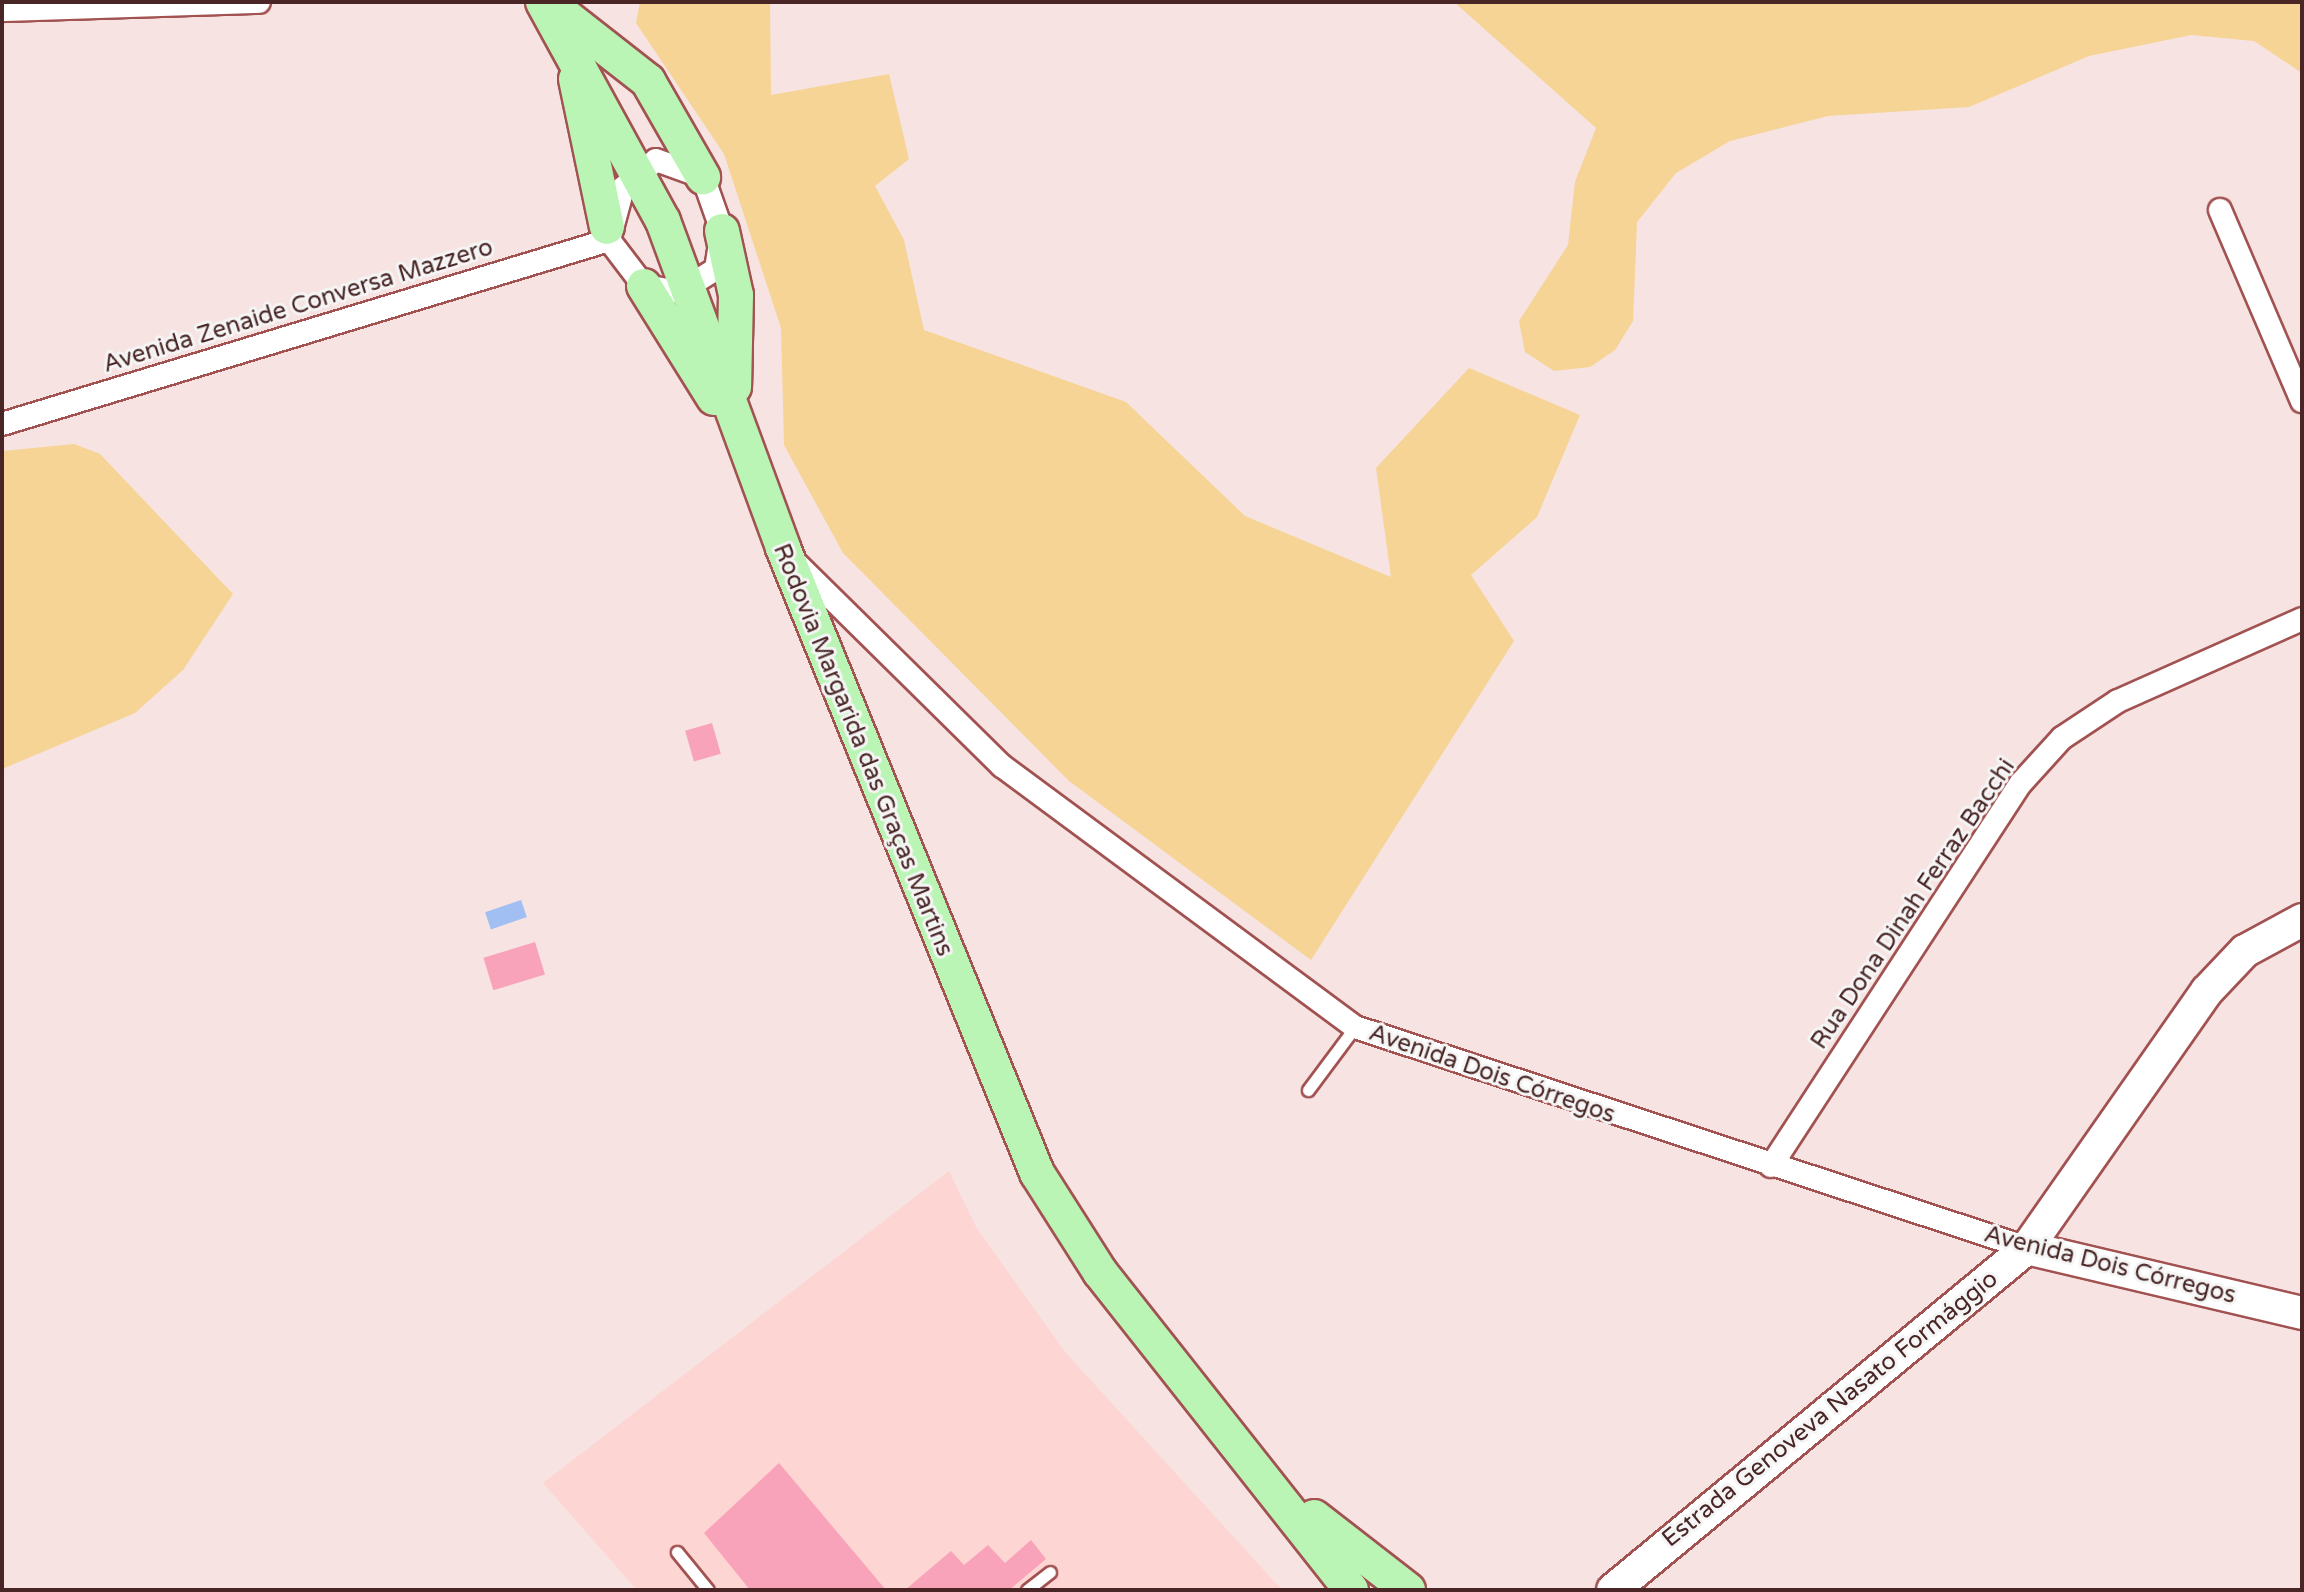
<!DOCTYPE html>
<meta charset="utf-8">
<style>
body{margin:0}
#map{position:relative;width:2304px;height:1592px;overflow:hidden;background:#f6e3e2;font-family:"Varela Round",sans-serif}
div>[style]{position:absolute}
.built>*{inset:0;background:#fdd5d2}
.green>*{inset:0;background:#f6d495}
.water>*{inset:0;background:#a2bff4;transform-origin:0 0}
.building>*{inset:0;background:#f9a3ba;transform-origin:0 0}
.roads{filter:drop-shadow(2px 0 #a15251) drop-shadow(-2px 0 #a15251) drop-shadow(0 2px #a15251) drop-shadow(0 -2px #a15251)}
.lane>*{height:11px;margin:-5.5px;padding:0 5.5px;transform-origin:5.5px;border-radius:5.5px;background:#fff}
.street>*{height:22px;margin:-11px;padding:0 11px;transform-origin:11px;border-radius:11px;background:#fff}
.secondary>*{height:32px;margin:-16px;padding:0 16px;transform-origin:16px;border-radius:16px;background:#fff}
.primary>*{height:34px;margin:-17px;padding:0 17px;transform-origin:17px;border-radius:17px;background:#baf5b5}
span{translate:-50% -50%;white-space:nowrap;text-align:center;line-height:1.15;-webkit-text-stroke:6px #f5f5f5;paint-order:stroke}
.street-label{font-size:24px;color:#492625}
.frame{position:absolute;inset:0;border:4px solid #492625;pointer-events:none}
</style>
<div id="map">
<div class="built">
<div style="clip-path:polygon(949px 1171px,976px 1227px,1065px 1352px,1282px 1590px,637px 1590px,543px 1483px)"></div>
</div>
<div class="green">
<div style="clip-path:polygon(640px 2px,770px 2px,771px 95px,889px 74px,909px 159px,875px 186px,904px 240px,924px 330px,1126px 402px,1245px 516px,1391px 577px,1376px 468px,1469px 368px,1580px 415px,1537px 517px,1471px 575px,1514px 641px,1311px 960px,1069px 781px,843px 553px,784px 445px,781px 328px,724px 154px,636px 23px)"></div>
<div style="clip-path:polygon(1454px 2px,2302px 2px,2302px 73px,2254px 41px,2191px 35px,2089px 56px,1969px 107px,1828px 116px,1730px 141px,1676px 173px,1637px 222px,1633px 321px,1615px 350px,1590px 367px,1554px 371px,1525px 352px,1519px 321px,1568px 245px,1575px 182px,1596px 128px)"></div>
<div style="clip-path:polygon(74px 444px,100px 454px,233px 594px,183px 670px,135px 713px,2px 769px,2px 451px)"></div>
</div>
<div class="water">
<div style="left:521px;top:900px;width:18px;height:38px;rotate:71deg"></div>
</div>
<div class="building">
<div style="left:712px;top:723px;width:32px;height:28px;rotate:74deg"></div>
<div style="left:535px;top:942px;width:34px;height:54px;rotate:73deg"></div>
<div style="clip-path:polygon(779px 1463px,886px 1590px,750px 1590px,704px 1533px)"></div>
<div style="clip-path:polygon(1031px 1540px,1046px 1559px,1009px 1590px,905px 1590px,951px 1551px,964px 1565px,988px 1545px,1005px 1563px)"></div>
</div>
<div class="roads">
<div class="lane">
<div style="left:1308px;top:1090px;width:79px;rotate:-53.3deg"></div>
<div style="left:677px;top:1552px;width:49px;rotate:50.8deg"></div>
<div style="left:1027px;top:1590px;width:29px;rotate:-38deg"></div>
</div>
<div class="street">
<div style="left:2px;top:10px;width:257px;rotate:-1.8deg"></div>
<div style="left:656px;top:160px;width:50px;rotate:19.9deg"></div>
<div style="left:703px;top:177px;width:57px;rotate:70.6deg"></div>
<div style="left:722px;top:231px;width:38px;rotate:99deg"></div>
<div style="left:716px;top:269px;width:44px;rotate:148.1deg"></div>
<div style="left:679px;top:292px;width:36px;rotate:-170deg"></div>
<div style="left:644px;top:286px;width:58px;rotate:-127.3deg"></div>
<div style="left:609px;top:240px;width:54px;rotate:-74.9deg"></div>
<div style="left:623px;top:188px;width:43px;rotate:-40.3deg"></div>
<div style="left:2220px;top:210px;width:208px;rotate:66.8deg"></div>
<div style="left:2px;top:424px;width:634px;rotate:-16.86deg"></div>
<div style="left:797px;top:564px;width:288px;rotate:44.6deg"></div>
<div style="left:1002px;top:766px;width:439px;rotate:36.5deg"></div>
<div style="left:1355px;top:1027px;width:707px;rotate:18.2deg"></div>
<div style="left:1771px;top:1166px;width:457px;rotate:-56.9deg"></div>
<div style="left:2021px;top:783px;width:61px;rotate:-47.7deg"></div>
<div style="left:2062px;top:738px;width:67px;rotate:-33.5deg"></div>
<div style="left:2118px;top:701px;width:201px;rotate:-24deg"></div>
</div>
<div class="secondary">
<div style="left:2027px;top:1248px;width:283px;rotate:13.3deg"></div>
<div style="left:1613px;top:1590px;width:537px;rotate:-39.56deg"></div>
<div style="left:2027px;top:1248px;width:314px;rotate:-55deg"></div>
<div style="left:2207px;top:991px;width:55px;rotate:-46.5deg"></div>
<div style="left:2245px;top:951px;width:65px;rotate:-28.5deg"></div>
</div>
<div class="primary">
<div style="left:543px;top:2px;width:250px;rotate:61.3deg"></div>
<div style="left:663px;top:221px;width:348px;rotate:69.8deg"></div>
<div style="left:783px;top:548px;width:675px;rotate:67.88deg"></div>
<div style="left:1037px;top:1173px;width:117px;rotate:57.5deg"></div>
<div style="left:1100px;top:1272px;width:405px;rotate:51.7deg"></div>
<div style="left:556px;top:9px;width:117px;rotate:38deg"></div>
<div style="left:648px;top:81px;width:111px;rotate:60.2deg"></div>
<div style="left:576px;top:79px;width:151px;rotate:78.2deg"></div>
<div style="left:722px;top:231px;width:66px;rotate:77.7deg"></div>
<div style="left:736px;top:295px;width:92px;rotate:91.2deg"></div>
<div style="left:644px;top:286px;width:132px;rotate:58deg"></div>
<div style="left:1314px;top:1517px;width:119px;rotate:37.8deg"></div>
</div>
</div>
<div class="street-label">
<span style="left:298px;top:306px;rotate:-17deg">Avenida Zenaide Conversa Mazzero</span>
<span style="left:863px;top:750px;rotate:68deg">Rodovia Margarida das Graças Martins</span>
<span style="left:1913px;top:904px;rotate:-56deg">Rua Dona Dinah Ferraz Bacchi</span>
<span style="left:1492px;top:1074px;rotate:19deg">Avenida Dois Córregos</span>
<span style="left:2110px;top:1265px;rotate:14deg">Avenida Dois Córregos</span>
<span style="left:1830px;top:1409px;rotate:-39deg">Estrada Genoveva Nasato Formággio</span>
</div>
<div class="frame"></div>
</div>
